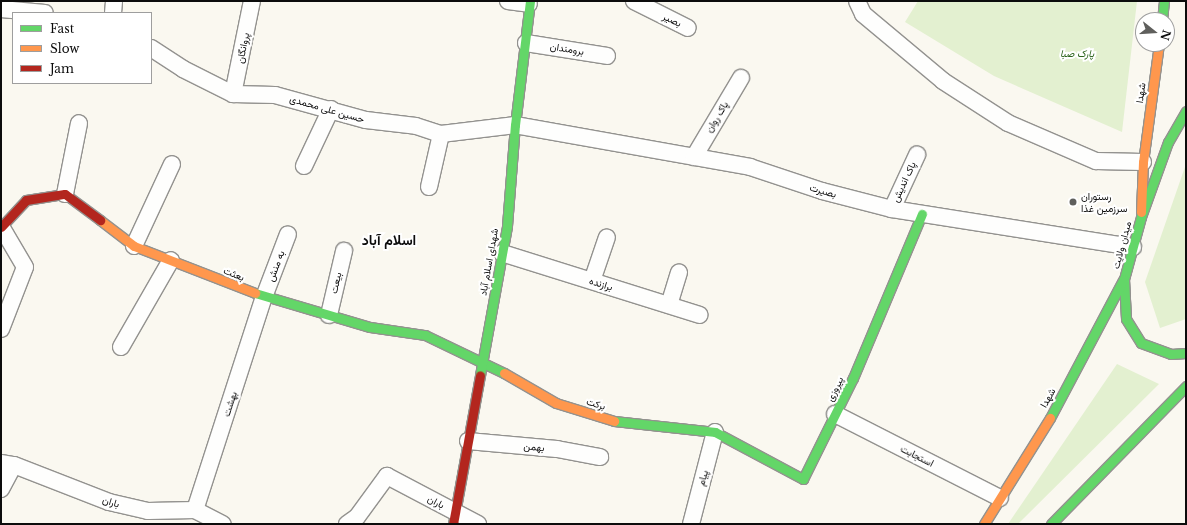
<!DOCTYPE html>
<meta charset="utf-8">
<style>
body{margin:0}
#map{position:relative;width:1187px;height:525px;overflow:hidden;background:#faf8f0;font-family:"Libre Baskerville",Vazirmatn,serif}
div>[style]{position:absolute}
.green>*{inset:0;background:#e3f0d0}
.roads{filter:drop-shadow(1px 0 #93928f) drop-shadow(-1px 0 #93928f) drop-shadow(0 1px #93928f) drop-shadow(0 -1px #93928f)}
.street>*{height:16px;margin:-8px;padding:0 8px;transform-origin:8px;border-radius:8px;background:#fefefd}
.fast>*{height:9px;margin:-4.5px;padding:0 4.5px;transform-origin:4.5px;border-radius:4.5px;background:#63d668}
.slow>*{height:9px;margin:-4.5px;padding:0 4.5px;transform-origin:4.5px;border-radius:4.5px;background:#ff974d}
.jam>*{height:9px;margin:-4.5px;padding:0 4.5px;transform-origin:4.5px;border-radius:4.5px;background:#b3261e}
.dots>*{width:11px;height:11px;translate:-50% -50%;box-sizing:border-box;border:2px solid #fff;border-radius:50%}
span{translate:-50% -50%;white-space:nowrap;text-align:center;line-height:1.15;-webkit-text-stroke:4px #fff;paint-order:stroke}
.street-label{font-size:10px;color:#0c0c0c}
.park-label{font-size:10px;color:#2c641c;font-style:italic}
.poi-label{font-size:10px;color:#0c0c0c}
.left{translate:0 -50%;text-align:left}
.district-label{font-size:14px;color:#0c0c0c;font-weight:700}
.frame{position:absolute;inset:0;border:2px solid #0c0c0c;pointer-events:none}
.legend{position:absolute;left:12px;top:12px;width:140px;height:72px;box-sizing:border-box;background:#fff;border:1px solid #9e9e9e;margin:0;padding:5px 7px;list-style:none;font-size:12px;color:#0c0c0c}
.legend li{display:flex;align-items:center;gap:8px;height:20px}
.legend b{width:20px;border:1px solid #9e9e9e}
.north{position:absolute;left:1135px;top:12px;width:40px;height:40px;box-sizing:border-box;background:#fff;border:1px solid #9e9e9e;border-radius:50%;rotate:107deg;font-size:11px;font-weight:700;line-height:16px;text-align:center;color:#0c0c0c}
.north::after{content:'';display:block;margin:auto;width:14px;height:18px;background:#5f5f5c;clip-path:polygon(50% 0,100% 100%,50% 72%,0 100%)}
</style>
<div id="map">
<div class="green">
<div style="clip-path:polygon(918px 1px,1137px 1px,1122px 132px,994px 76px,905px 22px)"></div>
<div style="clip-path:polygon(1186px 164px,1186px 319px,1160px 328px,1145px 282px)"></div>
<div style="clip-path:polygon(1117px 364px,1159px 384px,1018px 524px,1008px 524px)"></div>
</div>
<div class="roads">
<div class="street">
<div style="left:508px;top:1px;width:21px;rotate:8deg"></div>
<div style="left:634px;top:1px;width:60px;rotate:26.6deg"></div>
<div style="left:857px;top:1px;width:14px;rotate:65deg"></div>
<div style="left:863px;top:14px;width:104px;rotate:39.9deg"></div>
<div style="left:943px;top:81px;width:77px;rotate:32.9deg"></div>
<div style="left:1008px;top:123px;width:96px;rotate:23.4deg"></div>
<div style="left:1096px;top:161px;width:47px;rotate:1.2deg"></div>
<div style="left:1px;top:9px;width:44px;rotate:5.2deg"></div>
<div style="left:113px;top:13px;width:12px;rotate:-85deg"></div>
<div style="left:526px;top:43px;width:82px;rotate:9.1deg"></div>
<div style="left:151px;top:48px;width:38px;rotate:33deg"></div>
<div style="left:183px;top:69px;width:56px;rotate:26.6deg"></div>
<div style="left:233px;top:94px;width:42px;rotate:1.4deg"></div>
<div style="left:275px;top:95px;width:94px;rotate:15.4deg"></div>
<div style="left:366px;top:120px;width:50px;rotate:6.8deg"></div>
<div style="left:416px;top:126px;width:26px;rotate:18deg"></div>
<div style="left:441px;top:134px;width:75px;rotate:-6.9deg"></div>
<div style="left:515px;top:125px;width:239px;rotate:10.1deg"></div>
<div style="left:750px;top:167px;width:76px;rotate:18.4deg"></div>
<div style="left:822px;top:191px;width:72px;rotate:14.4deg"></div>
<div style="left:892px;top:209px;width:244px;rotate:9deg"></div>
<div style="left:233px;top:94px;width:95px;rotate:-78.5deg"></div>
<div style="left:694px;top:157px;width:92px;rotate:-59.3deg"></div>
<div style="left:304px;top:166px;width:63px;rotate:-64.7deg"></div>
<div style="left:429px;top:187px;width:54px;rotate:-77.2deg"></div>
<div style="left:65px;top:194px;width:72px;rotate:-78.8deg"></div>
<div style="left:892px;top:209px;width:60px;rotate:-65.2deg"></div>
<div style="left:134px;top:246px;width:90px;rotate:-65.1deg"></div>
<div style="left:502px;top:253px;width:207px;rotate:17.4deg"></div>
<div style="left:592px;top:281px;width:46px;rotate:-71.2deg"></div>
<div style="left:669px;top:305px;width:34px;rotate:-73deg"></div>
<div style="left:329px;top:315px;width:66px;rotate:-76.8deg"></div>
<div style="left:1px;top:329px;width:66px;rotate:-68.8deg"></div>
<div style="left:25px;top:267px;width:45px;rotate:-120.5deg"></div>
<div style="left:121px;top:347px;width:100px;rotate:-60.1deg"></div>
<div style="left:835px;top:414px;width:185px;rotate:27deg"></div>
<div style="left:468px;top:441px;width:89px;rotate:5.1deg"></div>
<div style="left:557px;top:449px;width:44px;rotate:10.5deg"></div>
<div style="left:1px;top:463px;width:13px;rotate:9deg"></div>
<div style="left:14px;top:465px;width:102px;rotate:21.3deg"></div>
<div style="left:109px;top:502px;width:40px;rotate:13deg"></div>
<div style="left:148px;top:511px;width:47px;rotate:-1.2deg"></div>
<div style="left:195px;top:510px;width:31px;rotate:27deg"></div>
<div style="left:1px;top:489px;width:27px;rotate:-62deg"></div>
<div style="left:195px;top:510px;width:224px;rotate:-72.1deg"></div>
<div style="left:264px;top:297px;width:67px;rotate:-69.1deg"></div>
<div style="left:347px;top:524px;width:12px;rotate:-35deg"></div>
<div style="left:357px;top:517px;width:51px;rotate:-53.8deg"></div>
<div style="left:387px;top:476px;width:103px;rotate:27.8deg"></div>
<div style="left:691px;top:524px;width:95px;rotate:-75.4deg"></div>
</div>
<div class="fast">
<div style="left:1162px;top:20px;width:19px;rotate:-84deg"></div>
<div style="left:1186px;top:111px;width:36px;rotate:120deg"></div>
<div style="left:1168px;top:142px;width:80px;rotate:109.8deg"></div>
<div style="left:1141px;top:217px;width:64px;rotate:105.3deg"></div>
<div style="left:1124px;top:279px;width:40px;rotate:87.1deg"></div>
<div style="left:1126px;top:319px;width:28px;rotate:58deg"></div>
<div style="left:1141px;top:343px;width:32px;rotate:20deg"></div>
<div style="left:1171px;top:354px;width:15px;rotate:-4deg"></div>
<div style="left:255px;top:293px;width:120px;rotate:16.5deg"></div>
<div style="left:370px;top:327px;width:56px;rotate:8.3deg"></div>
<div style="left:425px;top:335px;width:88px;rotate:25.7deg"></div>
<div style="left:480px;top:375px;width:151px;rotate:-79.7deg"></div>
<div style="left:507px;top:226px;width:101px;rotate:-85.5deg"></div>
<div style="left:515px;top:125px;width:125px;rotate:-83.1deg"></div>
<div style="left:1050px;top:418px;width:156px;rotate:-62.1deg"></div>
<div style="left:614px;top:421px;width:102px;rotate:6.2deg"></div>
<div style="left:715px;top:432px;width:100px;rotate:28.1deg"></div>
<div style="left:803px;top:479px;width:113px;rotate:-63.7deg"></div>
<div style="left:853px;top:378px;width:178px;rotate:-67.2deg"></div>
<div style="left:1051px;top:524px;width:193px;rotate:-45.6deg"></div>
</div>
<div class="slow">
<div style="left:1141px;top:212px;width:50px;rotate:-87.7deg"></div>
<div style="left:1143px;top:162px;width:119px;rotate:-82.3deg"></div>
<div style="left:100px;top:220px;width:43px;rotate:37.4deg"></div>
<div style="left:134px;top:246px;width:130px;rotate:21.2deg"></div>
<div style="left:504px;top:373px;width:60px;rotate:30deg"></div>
<div style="left:556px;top:403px;width:61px;rotate:17.2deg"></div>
<div style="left:984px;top:524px;width:125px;rotate:-58.1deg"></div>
</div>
<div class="jam">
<div style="left:1px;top:227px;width:37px;rotate:-47deg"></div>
<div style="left:26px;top:200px;width:39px;rotate:-9deg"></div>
<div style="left:65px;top:194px;width:44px;rotate:36.6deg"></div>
<div style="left:453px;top:524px;width:151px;rotate:-79.7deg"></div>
</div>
</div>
<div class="dots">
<div style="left:1073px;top:202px;background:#5f5f5c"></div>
</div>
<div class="street-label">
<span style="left:672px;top:20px;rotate:26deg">بصیر</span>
<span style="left:243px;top:48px;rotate:-79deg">پروانگان</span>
<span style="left:567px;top:49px;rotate:9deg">برومندان</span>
<span style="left:1141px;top:93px;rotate:-82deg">شهدا</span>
<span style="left:327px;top:109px;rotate:16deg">حسین علی محمدی</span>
<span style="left:717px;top:117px;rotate:-59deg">پاک روان</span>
<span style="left:904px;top:182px;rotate:-65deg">پاک اندیش</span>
<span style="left:823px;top:191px;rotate:16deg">بصیرت</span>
<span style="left:1122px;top:245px;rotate:-75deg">میدان ولایت</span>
<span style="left:489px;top:262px;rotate:-80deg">شهدای اسلام آباد</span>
<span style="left:276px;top:266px;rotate:-69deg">به منش</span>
<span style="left:234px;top:274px;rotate:22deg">بعثت</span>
<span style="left:336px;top:283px;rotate:-77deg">بیعت</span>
<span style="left:601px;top:284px;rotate:17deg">برازنده</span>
<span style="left:835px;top:389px;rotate:-64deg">پیروزی</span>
<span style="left:1048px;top:398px;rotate:-61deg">شهدا</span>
<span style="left:230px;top:404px;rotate:-72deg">بهشت</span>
<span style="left:596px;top:404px;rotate:17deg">برکت</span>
<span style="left:534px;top:447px;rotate:5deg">بهمن</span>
<span style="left:917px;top:456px;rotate:27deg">استجابت</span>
<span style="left:703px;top:478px;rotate:-75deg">پیام</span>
<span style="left:111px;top:502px;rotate:17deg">باران</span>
<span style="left:436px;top:502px;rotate:28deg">باران</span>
</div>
<div class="park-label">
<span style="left:1077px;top:54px">پارک صبا</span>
</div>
<div class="poi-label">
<span class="left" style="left:1081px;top:202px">رستوران<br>سرزمین غذا</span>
</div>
<div class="district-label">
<span style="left:389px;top:240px">اسلام آباد</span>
</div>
<div class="frame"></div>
<ul class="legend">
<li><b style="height:5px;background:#63d668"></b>Fast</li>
<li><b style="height:5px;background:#ff974d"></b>Slow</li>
<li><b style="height:5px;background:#b3261e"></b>Jam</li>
</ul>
<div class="north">N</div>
</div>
